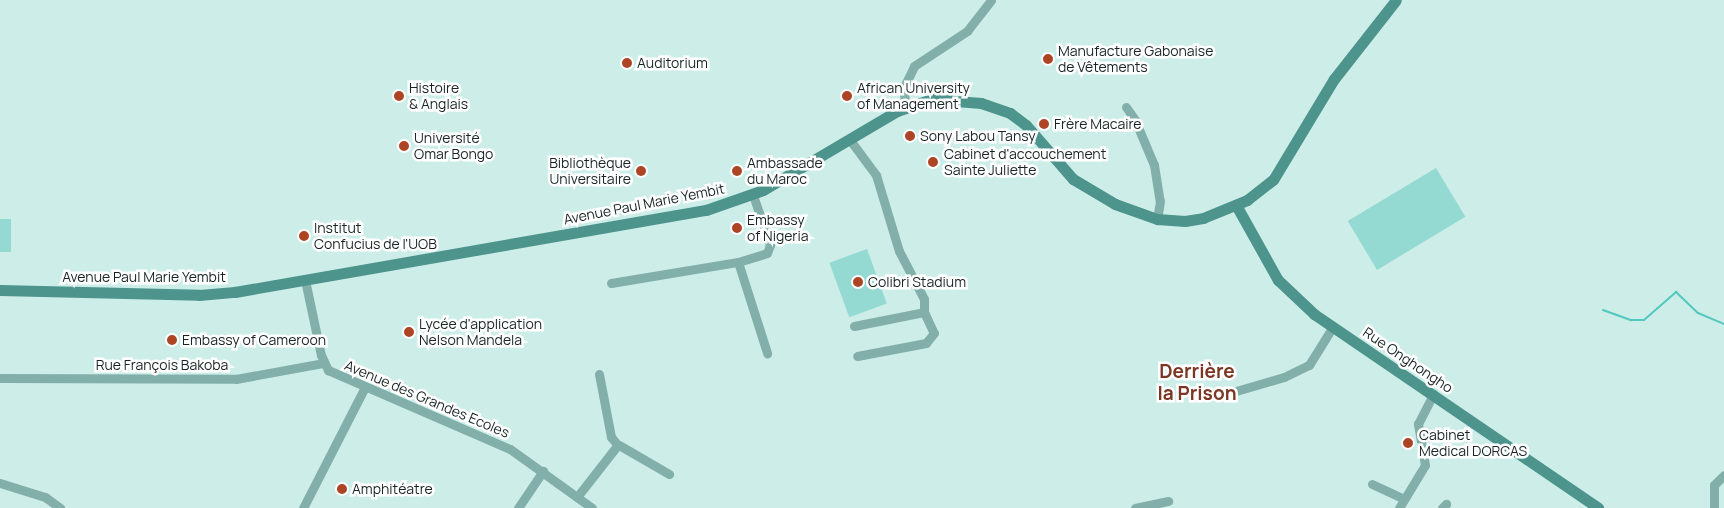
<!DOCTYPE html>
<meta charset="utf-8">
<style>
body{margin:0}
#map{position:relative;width:1724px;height:508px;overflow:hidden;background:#cdede9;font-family:Manrope,sans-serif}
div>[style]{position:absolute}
.green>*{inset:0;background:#95dad2;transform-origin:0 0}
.stream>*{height:2px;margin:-1px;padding:0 1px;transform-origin:1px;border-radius:1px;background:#52c8be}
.street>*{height:9px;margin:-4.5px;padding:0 4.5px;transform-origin:4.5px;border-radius:4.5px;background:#83afaa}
.secondary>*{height:11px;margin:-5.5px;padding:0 5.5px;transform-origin:5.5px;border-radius:5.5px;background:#4d948d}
.dots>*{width:14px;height:14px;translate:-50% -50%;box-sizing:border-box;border:2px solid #fff;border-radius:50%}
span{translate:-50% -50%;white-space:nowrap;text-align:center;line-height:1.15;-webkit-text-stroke:5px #fff;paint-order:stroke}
.poi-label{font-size:14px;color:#192524}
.left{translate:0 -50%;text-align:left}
.right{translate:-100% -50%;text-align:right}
.street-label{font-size:14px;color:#192524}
.district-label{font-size:19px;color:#7b3723;font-weight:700}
</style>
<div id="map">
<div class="green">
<div style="left:1436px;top:168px;width:57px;height:103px;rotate:59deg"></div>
<div style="left:0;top:219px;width:11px;height:33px"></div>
<div style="left:867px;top:249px;width:58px;height:40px;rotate:70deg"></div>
</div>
<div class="stream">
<div style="left:1603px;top:310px;width:30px;rotate:20deg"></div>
<div style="left:1631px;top:320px;width:13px"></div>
<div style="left:1644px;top:320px;width:43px;rotate:-41.2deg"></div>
<div style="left:1676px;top:292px;width:30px;rotate:44deg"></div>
<div style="left:1698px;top:313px;width:28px;rotate:23deg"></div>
</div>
<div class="street">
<div style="left:906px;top:107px;width:18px;rotate:-99deg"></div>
<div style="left:903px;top:89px;width:25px;rotate:-64deg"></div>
<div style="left:914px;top:66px;width:64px;rotate:-33.4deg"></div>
<div style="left:967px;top:31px;width:39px;rotate:-52deg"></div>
<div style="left:1126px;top:107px;width:16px;rotate:55deg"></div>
<div style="left:1135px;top:120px;width:49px;rotate:67.1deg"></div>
<div style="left:1154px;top:165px;width:36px;rotate:81deg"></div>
<div style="left:1160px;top:201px;width:18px;rotate:99deg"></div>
<div style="left:850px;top:140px;width:44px;rotate:53.4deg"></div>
<div style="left:876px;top:175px;width:79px;rotate:73.2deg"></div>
<div style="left:899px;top:251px;width:54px;rotate:62.5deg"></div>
<div style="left:924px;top:299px;width:13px;rotate:90deg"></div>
<div style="left:924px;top:312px;width:23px;rotate:65deg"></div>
<div style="left:934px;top:333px;width:13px;rotate:129deg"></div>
<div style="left:926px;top:343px;width:70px;rotate:169.3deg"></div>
<div style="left:738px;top:262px;width:96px;rotate:72.3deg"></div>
<div style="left:305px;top:280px;width:77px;rotate:78deg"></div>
<div style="left:321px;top:355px;width:17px;rotate:65deg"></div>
<div style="left:328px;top:370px;width:198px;rotate:23.5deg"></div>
<div style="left:510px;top:449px;width:101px;rotate:35.7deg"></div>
<div style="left:611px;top:283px;width:129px;rotate:-9.4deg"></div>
<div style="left:738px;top:262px;width:30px;rotate:-17deg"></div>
<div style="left:767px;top:253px;width:9px;rotate:-69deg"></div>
<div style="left:770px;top:245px;width:53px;rotate:-108.8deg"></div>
<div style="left:854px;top:326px;width:71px;rotate:-11.3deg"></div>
<div style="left:599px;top:374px;width:64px;rotate:79.2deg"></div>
<div style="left:611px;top:437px;width:8px;rotate:50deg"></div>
<div style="left:0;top:378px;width:236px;rotate:0.2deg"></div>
<div style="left:236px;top:379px;width:88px;rotate:-10.4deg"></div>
<div style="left:1236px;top:391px;width:50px;rotate:-16.3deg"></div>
<div style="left:1284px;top:377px;width:28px;rotate:-26deg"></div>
<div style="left:1309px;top:365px;width:44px;rotate:-58.1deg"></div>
<div style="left:619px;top:445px;width:58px;rotate:30.1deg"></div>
<div style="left:0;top:483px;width:47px;rotate:17.3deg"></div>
<div style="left:45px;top:497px;width:19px;rotate:36deg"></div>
<div style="left:1372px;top:484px;width:35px;rotate:25deg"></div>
<div style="left:577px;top:497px;width:63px;rotate:-52deg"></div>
<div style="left:303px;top:508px;width:136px;rotate:-62.9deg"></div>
<div style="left:518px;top:508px;width:45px;rotate:-56deg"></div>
<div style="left:1135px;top:508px;width:34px;rotate:-12deg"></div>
<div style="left:1399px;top:508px;width:50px;rotate:-58.8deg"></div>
<div style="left:1425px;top:465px;width:42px;rotate:-99.7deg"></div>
<div style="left:1418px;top:424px;width:34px;rotate:-63deg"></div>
<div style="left:1442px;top:508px;width:6px;rotate:-45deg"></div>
<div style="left:1714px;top:508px;width:23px;rotate:-90deg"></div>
<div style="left:1714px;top:485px;width:14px;rotate:-45deg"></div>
</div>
<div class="secondary">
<div style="left:1236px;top:205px;width:86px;rotate:60.8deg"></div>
<div style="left:1278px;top:280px;width:50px;rotate:43.4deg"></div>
<div style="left:1314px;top:314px;width:344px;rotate:34.3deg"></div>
<div style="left:0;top:290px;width:199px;rotate:1.4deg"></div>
<div style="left:199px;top:295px;width:36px;rotate:-5deg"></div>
<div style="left:235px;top:292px;width:478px;rotate:-9.9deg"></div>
<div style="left:706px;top:210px;width:60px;rotate:-19.3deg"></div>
<div style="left:763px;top:190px;width:156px;rotate:-30.5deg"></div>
<div style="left:897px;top:111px;width:36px;rotate:-19deg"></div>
<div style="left:931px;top:99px;width:50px;rotate:4.6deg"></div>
<div style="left:981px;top:103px;width:31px;rotate:19deg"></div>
<div style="left:1010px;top:113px;width:20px;rotate:37deg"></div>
<div style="left:1026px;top:125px;width:72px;rotate:49deg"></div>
<div style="left:1073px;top:179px;width:49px;rotate:30.8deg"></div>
<div style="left:1115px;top:204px;width:45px;rotate:19.7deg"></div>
<div style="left:1157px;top:219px;width:28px;rotate:4deg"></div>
<div style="left:1185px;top:221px;width:18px;rotate:-9deg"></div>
<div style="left:1203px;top:218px;width:48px;rotate:-22.2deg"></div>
<div style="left:1247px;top:200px;width:33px;rotate:-38deg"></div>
<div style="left:1273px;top:180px;width:118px;rotate:-58.9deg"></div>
<div style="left:1334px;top:79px;width:100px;rotate:-51.9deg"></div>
</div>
<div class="dots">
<div style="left:1048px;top:59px;background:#ad4524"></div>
<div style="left:627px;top:63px;background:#ad4524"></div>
<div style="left:399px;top:96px;background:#ad4524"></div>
<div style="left:847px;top:96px;background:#ad4524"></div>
<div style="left:1044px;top:124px;background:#ad4524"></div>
<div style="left:910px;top:136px;background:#ad4524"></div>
<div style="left:404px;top:146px;background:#ad4524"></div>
<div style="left:933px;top:162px;background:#ad4524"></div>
<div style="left:641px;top:171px;background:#ad4524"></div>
<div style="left:737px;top:171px;background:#ad4524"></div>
<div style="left:737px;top:228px;background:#ad4524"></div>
<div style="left:304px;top:236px;background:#ad4524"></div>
<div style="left:858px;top:282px;background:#ad4524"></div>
<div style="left:409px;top:332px;background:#ad4524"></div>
<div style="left:172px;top:340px;background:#ad4524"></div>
<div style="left:1408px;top:443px;background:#ad4524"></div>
<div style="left:342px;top:489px;background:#ad4524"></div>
</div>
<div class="poi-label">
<span class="left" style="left:1058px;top:59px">Manufacture Gabonaise<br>de Vêtements</span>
<span class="left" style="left:637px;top:63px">Auditorium</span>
<span class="left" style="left:409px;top:96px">Histoire<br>&amp; Anglais</span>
<span class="left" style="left:857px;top:96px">African University<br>of Management</span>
<span class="left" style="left:1054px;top:124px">Frère Macaire</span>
<span class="left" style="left:920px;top:136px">Sony Labou Tansy</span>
<span class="left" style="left:414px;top:146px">Université<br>Omar Bongo</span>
<span class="left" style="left:944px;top:162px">Cabinet d'accouchement<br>Sainte Juliette</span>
<span class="right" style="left:631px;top:171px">Bibliothèque<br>Universitaire</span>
<span class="left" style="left:747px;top:171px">Ambassade<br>du Maroc</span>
<span class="left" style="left:747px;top:228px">Embassy<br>of Nigeria</span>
<span class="left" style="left:314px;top:236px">Institut<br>Confucius de l'UOB</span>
<span class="left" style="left:868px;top:282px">Colibri Stadium</span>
<span class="left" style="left:419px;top:332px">Lycée d'application<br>Nelson Mandela</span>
<span class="left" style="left:182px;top:340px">Embassy of Cameroon</span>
<span class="left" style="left:1419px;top:443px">Cabinet<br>Medical DORCAS</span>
<span class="left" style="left:352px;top:489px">Amphitéatre</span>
</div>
<div class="street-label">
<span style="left:644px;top:204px;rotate:-11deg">Avenue Paul Marie Yembit</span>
<span style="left:144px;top:277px">Avenue Paul Marie Yembit</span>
<span style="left:1408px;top:360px;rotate:34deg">Rue Onghongho</span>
<span style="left:162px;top:365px">Rue François Bakoba</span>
<span style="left:427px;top:399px;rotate:23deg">Avenue des Grandes Ecoles</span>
</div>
<div class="district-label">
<span style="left:1197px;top:383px">Derrière<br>la Prison</span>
</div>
</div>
